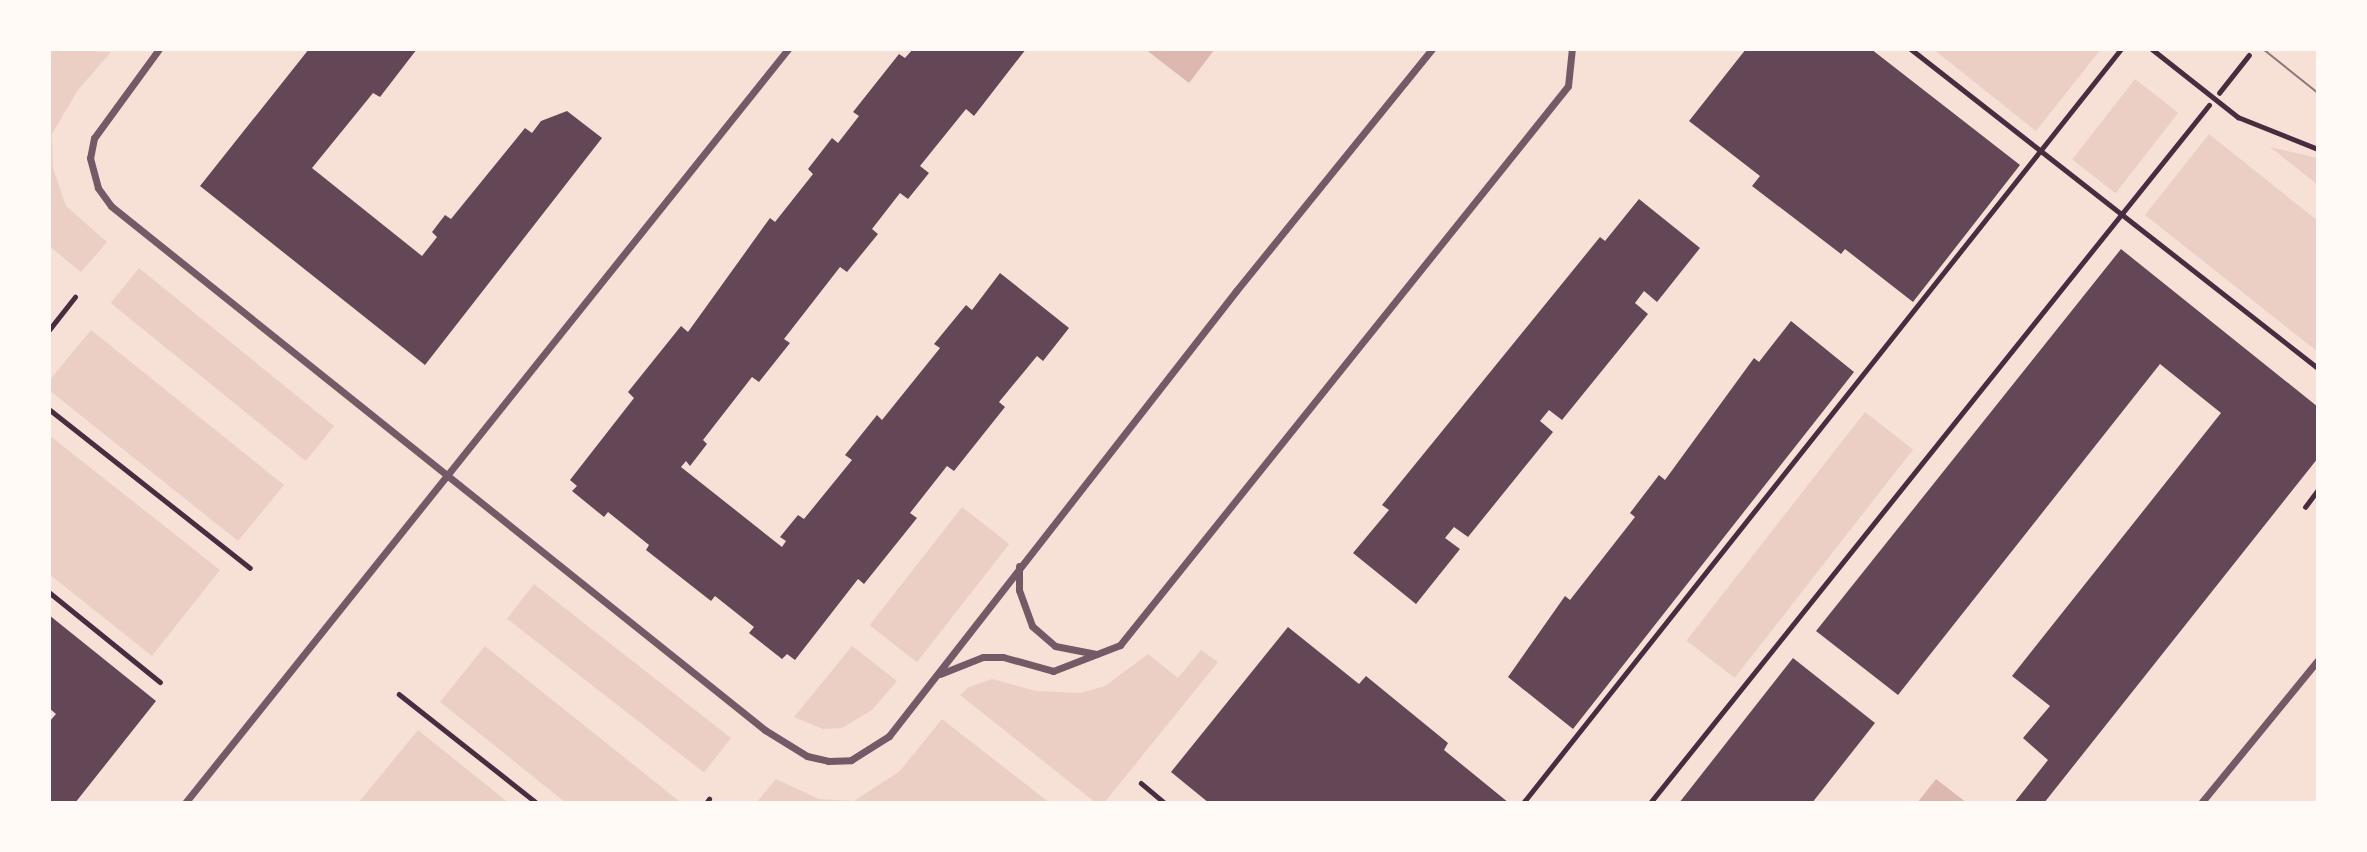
<!DOCTYPE html>
<style>
body{margin:0}
#map{position:relative;width:2367px;height:852px;overflow:hidden;background:#f7e1d7;font-family:"DM Sans",sans-serif}
div>[style]{position:absolute}
.green>*{inset:0;background:#ebcfc5;transform-origin:0 0}
.water>*{inset:0;background:#dcb8b0}
.building>*{inset:0;background:#644757}
.path>*{height:4.5px;margin:-2.25px;padding:0 2.25px;transform-origin:2.25px;border-radius:2.25px;background:#4a2c40}
.minor>*{height:7px;margin:-3.5px;padding:0 3.5px;transform-origin:3.5px;border-radius:3.5px;background:#755966}
.tram>*{height:2px;margin:-1px;padding:0 1px;transform-origin:1px;border-radius:1px;background:#8f747c}
span{translate:-50% -50%;white-space:nowrap;text-align:center;line-height:1.15;-webkit-text-stroke:7px #fffaf5;paint-order:stroke}
.frame{position:absolute;inset:0;border:51px solid #fffaf5;pointer-events:none}
</style>
<div id="map">
<div class="green">
<div style="clip-path:polygon(49px 49px,111px 52px,78px 90px,52px 134px,53px 168px,66px 206px,107px 242px,81px 272px,49px 246px)"></div>
<div style="clip-path:polygon(1933px 49px,2101px 49px,2036px 131px)"></div>
<div style="left:2135px;top:79px;width:55px;height:102px;rotate:38deg"></div>
<div style="clip-path:polygon(2209px 134px,2318px 221px,2318px 352px,2145px 215px)"></div>
<div style="clip-path:polygon(2270px 147px,2318px 158px,2318px 185px)"></div>
<div style="left:139px;top:268px;width:251px;height:45px;rotate:39deg"></div>
<div style="clip-path:polygon(91px 330px,284px 485px,238px 541px,49px 390px,49px 381px)"></div>
<div style="left:1865px;top:412px;width:61px;height:290px;rotate:38deg"></div>
<div style="clip-path:polygon(49px 435px,220px 570px,152px 656px,49px 574px)"></div>
<div style="left:962px;top:507px;width:60px;height:150px;rotate:38deg"></div>
<div style="left:534px;top:584px;width:250px;height:44px;rotate:38deg"></div>
<div style="clip-path:polygon(485px 646px,679px 801px,566px 803px,440px 702px)"></div>
<div style="clip-path:polygon(852px 646px,897px 681px,872px 710px,842px 728px,823px 729px,794px 717px)"></div>
<div style="clip-path:polygon(1201px 650px,1218px 662px,1104px 803px,1096px 803px,960px 695px,969px 687px,992px 679px,1036px 691px,1081px 693px,1105px 686px,1148px 654px,1178px 678px)"></div>
<div style="clip-path:polygon(942px 719px,1050px 803px,756px 803px,776px 779px,819px 799px,854px 801px,900px 771px)"></div>
<div style="clip-path:polygon(418px 730px,509px 803px,358px 803px)"></div>
</div>
<div class="water">
<div style="clip-path:polygon(1145px 49px,1215px 49px,1189px 83px)"></div>
<div style="clip-path:polygon(1936px 779px,1967px 803px,1917px 803px)"></div>
</div>
<div class="building">
<div style="clip-path:polygon(309px 49px,417px 49px,380px 97px,373px 93px,312px 168px,422px 256px,437px 237px,432px 232px,445px 215px,451px 219px,525px 128px,532px 133px,541px 121px,567px 111px,602px 138px,425px 365px,200px 186px)"></div>
<div style="clip-path:polygon(913px 49px,1026px 49px,974px 116px,966px 109px,920px 166px,929px 173px,908px 199px,900px 193px,872px 229px,878px 234px,847px 272px,840px 267px,784px 339px,790px 343px,759px 382px,752px 377px,703px 440px,707px 444px,690px 466px,686px 461px,681px 467px,782px 547px,786px 541px,780px 537px,798px 515px,804px 519px,852px 460px,845px 455px,877px 415px,882px 420px,940px 348px,934px 344px,966px 305px,972px 310px,1000px 273px,1069px 328px,1043px 361px,1037px 356px,999px 402px,1005px 407px,954px 471px,947px 466px,910px 513px,917px 518px,864px 584px,858px 579px,795px 660px,787px 654px,782px 659px,749px 633px,754px 627px,715px 596px,711px 601px,646px 550px,649px 545px,608px 512px,604px 517px,572px 491px,577px 486px,570px 480px,634px 398px,628px 392px,681px 326px,688px 332px,770px 218px,775px 222px,813px 174px,808px 169px,832px 138px,838px 143px,859px 116px,853px 112px,899px 54px,905px 58px)"></div>
<div style="clip-path:polygon(1746px 49px,1871px 49px,2020px 165px,1913px 302px,1845px 249px,1841px 254px,1752px 186px,1760px 176px,1689px 121px)"></div>
<div style="clip-path:polygon(1639px 199px,1700px 248px,1657px 302px,1644px 291px,1635px 303px,1648px 314px,1562px 420px,1549px 410px,1540px 421px,1553px 432px,1468px 537px,1454px 527px,1445px 538px,1460px 549px,1416px 604px,1353px 553px,1389px 510px,1382px 505px,1600px 237px,1605px 241px)"></div>
<div style="clip-path:polygon(2121px 249px,2318px 407px,2318px 458px,2044px 803px,2014px 803px,2048px 760px,2023px 738px,2050px 706px,2012px 676px,2221px 413px,2160px 364px,1898px 695px,1816px 631px)"></div>
<div style="clip-path:polygon(1791px 321px,1854px 372px,1573px 729px,1508px 677px,1565px 596px,1570px 600px,1635px 517px,1630px 513px,1659px 475px,1665px 480px,1754px 358px,1759px 362px)"></div>
<div style="clip-path:polygon(49px 615px,156px 701px,75px 803px,49px 803px,49px 722px,56px 714px,49px 708px)"></div>
<div style="clip-path:polygon(1288px 627px,1359px 684px,1366px 676px,1448px 743px,1444px 750px,1509px 803px,1209px 803px,1171px 772px)"></div>
<div style="clip-path:polygon(1793px 658px,1875px 723px,1812px 803px,1679px 803px)"></div>
</div>
<div class="path">
<div style="left:1911px;top:49px;width:517px;rotate:38.09deg"></div>
<div style="left:2152px;top:49px;width:110px;rotate:38.3deg"></div>
<div style="left:2238px;top:117px;width:86px;rotate:21.8deg"></div>
<div style="left:2219px;top:93px;width:48px;rotate:-51.7deg"></div>
<div style="left:49px;top:330px;width:42px;rotate:-51.8deg"></div>
<div style="left:49px;top:409px;width:256px;rotate:38.3deg"></div>
<div style="left:2305px;top:507px;width:21px;rotate:-53deg"></div>
<div style="left:49px;top:592px;width:143px;rotate:39deg"></div>
<div style="left:399px;top:694px;width:176px;rotate:38.3deg"></div>
<div style="left:1141px;top:783px;width:31px;rotate:40deg"></div>
<div style="left:706px;top:803px;width:5px;rotate:-53deg"></div>
<div style="left:1523px;top:803px;width:962px;rotate:-51.58deg"></div>
<div style="left:1650px;top:803px;width:894px;rotate:-51.31deg"></div>
</div>
<div class="minor">
<div style="left:159px;top:49px;width:110px;rotate:126.1deg"></div>
<div style="left:94px;top:138px;width:20px;rotate:101deg"></div>
<div style="left:90px;top:158px;width:31px;rotate:75deg"></div>
<div style="left:98px;top:188px;width:22px;rotate:54deg"></div>
<div style="left:111px;top:206px;width:838px;rotate:38.7deg"></div>
<div style="left:765px;top:730px;width:49px;rotate:31.8deg"></div>
<div style="left:807px;top:756px;width:22px;rotate:13deg"></div>
<div style="left:828px;top:761px;width:23px;rotate:-2deg"></div>
<div style="left:851px;top:760px;width:45px;rotate:-32.3deg"></div>
<div style="left:889px;top:736px;width:564px;rotate:-52.05deg"></div>
<div style="left:1236px;top:291px;width:311px;rotate:-51deg"></div>
<div style="left:1019px;top:566px;width:24px;rotate:90deg"></div>
<div style="left:1019px;top:590px;width:38px;rotate:70deg"></div>
<div style="left:1032px;top:626px;width:30px;rotate:41deg"></div>
<div style="left:1055px;top:646px;width:42px;rotate:11deg"></div>
<div style="left:940px;top:674px;width:46px;rotate:-21.6deg"></div>
<div style="left:983px;top:657px;width:20px"></div>
<div style="left:1003px;top:657px;width:52px;rotate:15.6deg"></div>
<div style="left:1053px;top:671px;width:72px;rotate:-21.2deg"></div>
<div style="left:1120px;top:645px;width:716px;rotate:-51.29deg"></div>
<div style="left:1568px;top:86px;width:37px;rotate:-84deg"></div>
<div style="left:185px;top:803px;width:965px;rotate:-51.35deg"></div>
<div style="left:2201px;top:803px;width:185px;rotate:-50.7deg"></div>
</div>
<div class="tram">
<div style="left:2263px;top:49px;width:70px;rotate:38.7deg"></div>
</div>
<div class="frame"></div>
</div>
